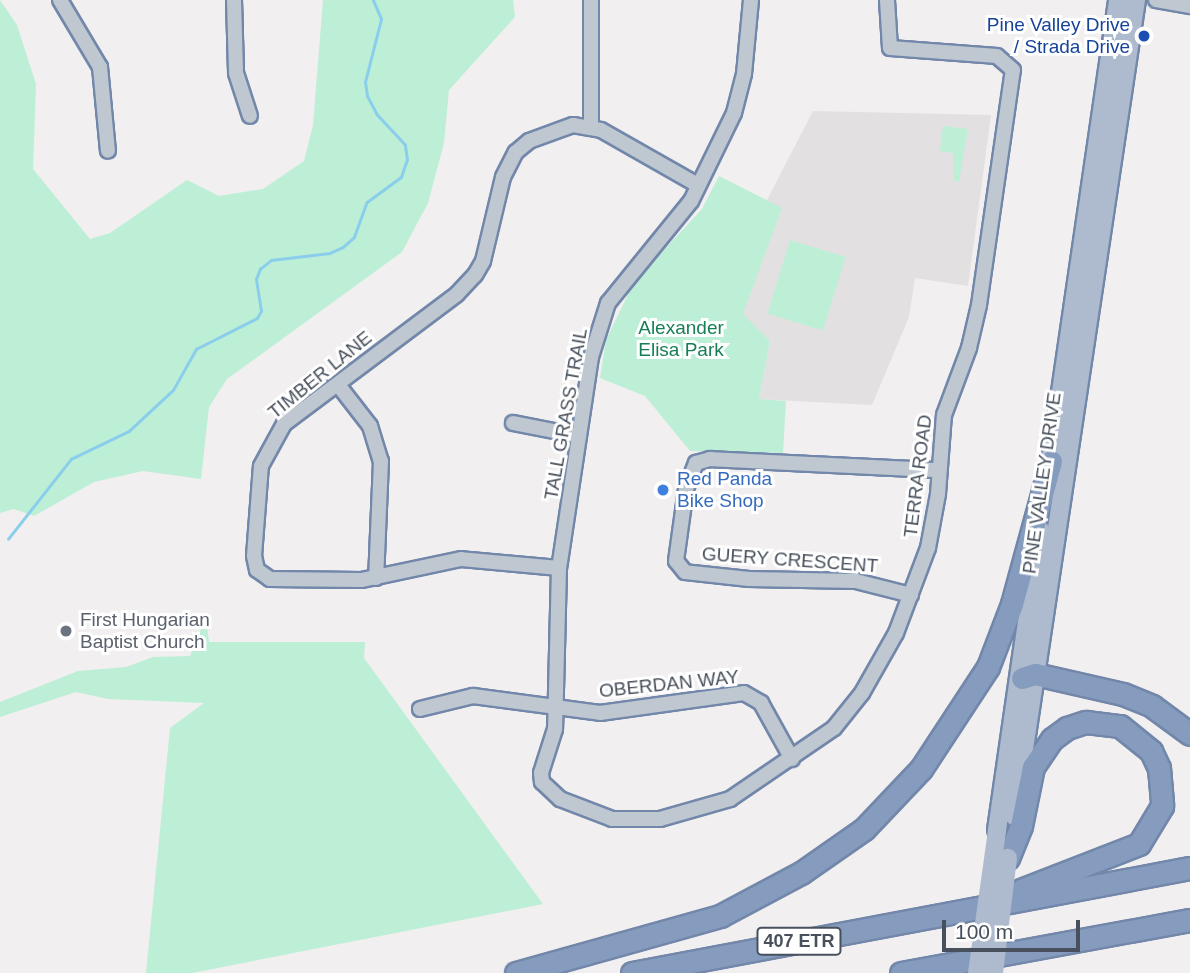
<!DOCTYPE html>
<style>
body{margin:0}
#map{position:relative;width:1190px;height:973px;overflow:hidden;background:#f1efef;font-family:Arial,sans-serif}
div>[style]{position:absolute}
.education>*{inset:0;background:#e2e0e1}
.green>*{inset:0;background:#bdefd6;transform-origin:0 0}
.stream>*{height:2.5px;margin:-1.25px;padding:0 1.25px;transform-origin:1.25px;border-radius:1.25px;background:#8aceec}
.roads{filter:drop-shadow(2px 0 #7287aa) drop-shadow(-2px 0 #7287aa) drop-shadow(0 2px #7287aa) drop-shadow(0 -2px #7287aa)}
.minor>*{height:14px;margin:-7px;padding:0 7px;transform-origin:7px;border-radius:7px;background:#bfc8d1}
.major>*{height:18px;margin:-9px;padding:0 9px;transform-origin:9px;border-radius:9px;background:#aebbce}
.highway>*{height:21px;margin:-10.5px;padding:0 10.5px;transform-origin:10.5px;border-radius:10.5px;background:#869cbe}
.major-bridge>*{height:18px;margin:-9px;padding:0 9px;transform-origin:9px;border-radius:9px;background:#aebbce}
.dots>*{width:19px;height:19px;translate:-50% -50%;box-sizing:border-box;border:4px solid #fff;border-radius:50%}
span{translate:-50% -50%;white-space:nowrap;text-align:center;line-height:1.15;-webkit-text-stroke:6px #fff;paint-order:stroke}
.shield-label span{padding:2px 5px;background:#fff;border:2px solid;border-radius:5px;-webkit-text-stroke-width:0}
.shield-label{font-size:18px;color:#47505c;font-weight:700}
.transit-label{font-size:19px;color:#164399}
.right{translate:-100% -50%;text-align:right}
.park-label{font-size:19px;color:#177f55}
.street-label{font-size:19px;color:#47505c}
.shop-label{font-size:19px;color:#366cbe}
.left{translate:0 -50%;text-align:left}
.worship-label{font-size:19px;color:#5b616d}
.scale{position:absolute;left:942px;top:920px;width:138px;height:32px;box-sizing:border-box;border:4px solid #47505c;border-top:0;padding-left:9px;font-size:21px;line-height:24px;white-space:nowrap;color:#47505c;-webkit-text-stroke:5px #fff;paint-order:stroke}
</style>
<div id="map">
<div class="education">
<div style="clip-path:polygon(813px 111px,991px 115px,968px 286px,915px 278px,909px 317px,872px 405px,759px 399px,770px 341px,742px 314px,782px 208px,766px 202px)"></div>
</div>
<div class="green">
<div style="clip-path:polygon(0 0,17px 25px,36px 84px,33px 169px,90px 239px,110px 233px,187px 180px,219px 196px,263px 189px,304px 161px,313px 125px,323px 0,513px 0,515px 17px,449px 90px,444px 143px,428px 203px,402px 252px,227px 379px,209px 407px,201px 479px,143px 471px,94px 482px,34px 516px,14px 509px,0 513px)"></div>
<div style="clip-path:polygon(943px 126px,968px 129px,959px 181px,954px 181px,953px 153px,940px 151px)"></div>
<div style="clip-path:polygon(719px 176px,782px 208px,743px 314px,770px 341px,759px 399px,786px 401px,783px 453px,690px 451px,645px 396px,600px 378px,606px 340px,634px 282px,702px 209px)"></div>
<div style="left:790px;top:240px;width:58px;height:77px;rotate:17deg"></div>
<div style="clip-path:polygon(206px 617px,209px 642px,365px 642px,364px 658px,543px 904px,192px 973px,146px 973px,170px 728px,204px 703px,108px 699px,76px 692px,0 717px,0 702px,78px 671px,126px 667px,153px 657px,190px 656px)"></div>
</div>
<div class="stream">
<div style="left:8px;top:539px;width:102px;rotate:-51.8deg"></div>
<div style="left:71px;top:459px;width:64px;rotate:-25.8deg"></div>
<div style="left:129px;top:431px;width:60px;rotate:-43deg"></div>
<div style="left:173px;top:390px;width:47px;rotate:-60.7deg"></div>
<div style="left:196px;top:349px;width:68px;rotate:-26.9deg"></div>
<div style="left:257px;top:318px;width:8px;rotate:-60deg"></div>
<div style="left:261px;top:311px;width:32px;rotate:-99deg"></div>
<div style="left:256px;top:279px;width:11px;rotate:-68deg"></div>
<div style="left:260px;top:269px;width:14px;rotate:-39deg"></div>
<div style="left:271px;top:260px;width:59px;rotate:-6.8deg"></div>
<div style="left:330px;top:253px;width:14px;rotate:-25deg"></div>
<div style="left:343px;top:247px;width:15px;rotate:-42deg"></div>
<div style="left:354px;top:237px;width:37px;rotate:-70deg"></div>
<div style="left:367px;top:202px;width:42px;rotate:-36.3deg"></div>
<div style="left:401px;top:177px;width:18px;rotate:-71deg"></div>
<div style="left:407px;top:160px;width:15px;rotate:-98deg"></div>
<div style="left:405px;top:145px;width:41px;rotate:-133deg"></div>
<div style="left:377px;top:115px;width:21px;rotate:-118deg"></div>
<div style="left:367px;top:96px;width:14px;rotate:-98deg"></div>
<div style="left:365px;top:82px;width:65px;rotate:-75.7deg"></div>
<div style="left:381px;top:19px;width:21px;rotate:-113deg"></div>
</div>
<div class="roads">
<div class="minor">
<div style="left:60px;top:0;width:78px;rotate:59.2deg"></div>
<div style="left:100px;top:67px;width:84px;rotate:84.6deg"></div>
<div style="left:234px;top:0;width:73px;rotate:88.4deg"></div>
<div style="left:236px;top:73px;width:45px;rotate:72deg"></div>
<div style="left:591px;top:0;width:128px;rotate:90deg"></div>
<div style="left:751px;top:0;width:74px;rotate:95.4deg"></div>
<div style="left:744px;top:74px;width:40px;rotate:104.4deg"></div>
<div style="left:734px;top:113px;width:98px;rotate:116deg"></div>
<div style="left:691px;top:201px;width:132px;rotate:129.1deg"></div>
<div style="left:608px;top:303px;width:57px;rotate:107.5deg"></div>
<div style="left:591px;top:357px;width:213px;rotate:98.6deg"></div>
<div style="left:559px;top:568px;width:161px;rotate:91.4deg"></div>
<div style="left:555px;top:729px;width:46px;rotate:107.7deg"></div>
<div style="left:541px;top:773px;width:9px;rotate:84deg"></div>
<div style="left:542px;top:782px;width:25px;rotate:43deg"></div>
<div style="left:560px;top:799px;width:56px;rotate:21deg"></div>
<div style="left:612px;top:819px;width:48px"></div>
<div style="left:660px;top:819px;width:73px;rotate:-15.9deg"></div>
<div style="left:730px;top:799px;width:126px;rotate:-34.3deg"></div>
<div style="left:834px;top:728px;width:45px;rotate:-51.3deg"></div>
<div style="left:862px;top:693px;width:69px;rotate:-60.5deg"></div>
<div style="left:896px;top:633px;width:91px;rotate:-69.4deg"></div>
<div style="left:928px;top:548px;width:55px;rotate:-79.5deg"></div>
<div style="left:938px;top:494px;width:79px;rotate:-85.7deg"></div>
<div style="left:944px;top:415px;width:72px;rotate:-69.5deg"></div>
<div style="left:969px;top:348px;width:44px;rotate:-76.9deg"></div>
<div style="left:979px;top:305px;width:237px;rotate:-81.8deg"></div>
<div style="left:1013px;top:70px;width:21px;rotate:-139deg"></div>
<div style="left:997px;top:56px;width:107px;rotate:-175.7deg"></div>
<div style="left:890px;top:48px;width:48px;rotate:-93.6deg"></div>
<div style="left:1156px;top:0;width:35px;rotate:10deg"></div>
<div style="left:339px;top:386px;width:51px;rotate:52.2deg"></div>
<div style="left:370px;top:426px;width:37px;rotate:73deg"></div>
<div style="left:381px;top:461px;width:117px;rotate:92.4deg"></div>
<div style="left:513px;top:423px;width:67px;rotate:11.1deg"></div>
<div style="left:559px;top:568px;width:98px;rotate:-174.8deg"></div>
<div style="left:461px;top:559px;width:102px;rotate:168.1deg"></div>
<div style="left:361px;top:580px;width:91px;rotate:-179.4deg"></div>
<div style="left:270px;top:579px;width:16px;rotate:-145deg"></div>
<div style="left:257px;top:570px;width:14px;rotate:-102deg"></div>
<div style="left:254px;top:556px;width:90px;rotate:-85.6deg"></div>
<div style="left:261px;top:466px;width:48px;rotate:-61.3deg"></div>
<div style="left:284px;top:424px;width:216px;rotate:-36.9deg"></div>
<div style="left:457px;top:294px;width:26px;rotate:-47deg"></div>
<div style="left:475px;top:275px;width:16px;rotate:-60deg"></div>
<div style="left:483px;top:261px;width:86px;rotate:-76.6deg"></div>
<div style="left:503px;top:177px;width:28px;rotate:-63deg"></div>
<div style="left:516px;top:152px;width:17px;rotate:-40deg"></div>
<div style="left:529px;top:141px;width:47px;rotate:-20deg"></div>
<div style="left:573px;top:125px;width:28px;rotate:10deg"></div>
<div style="left:601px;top:130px;width:112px;rotate:29.6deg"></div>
<div style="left:911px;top:595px;width:57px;rotate:-165.7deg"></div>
<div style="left:856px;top:581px;width:107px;rotate:-178.9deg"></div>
<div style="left:749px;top:579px;width:64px;rotate:-173.8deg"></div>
<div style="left:685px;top:572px;width:14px;rotate:-129deg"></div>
<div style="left:676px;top:561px;width:73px;rotate:-82.1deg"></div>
<div style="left:686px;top:489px;width:28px;rotate:-69deg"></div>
<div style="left:696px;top:463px;width:15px;rotate:-16deg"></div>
<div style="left:710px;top:459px;width:227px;rotate:2.8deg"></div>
<div style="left:420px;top:709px;width:55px;rotate:-13.8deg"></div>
<div style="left:473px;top:696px;width:128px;rotate:7.6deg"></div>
<div style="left:600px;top:713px;width:145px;rotate:-7.9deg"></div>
<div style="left:744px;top:693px;width:20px;rotate:30deg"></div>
<div style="left:761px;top:703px;width:64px;rotate:61deg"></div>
</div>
<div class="major">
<div style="left:1049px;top:474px;width:479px;rotate:-81.7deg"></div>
<div style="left:1014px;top:816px;width:825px;rotate:-81.5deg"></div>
<div style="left:997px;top:830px;width:303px;rotate:-81.8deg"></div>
</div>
<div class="highway">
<div style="left:1022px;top:678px;width:14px;rotate:-17deg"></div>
<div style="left:1035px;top:674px;width:90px;rotate:12.8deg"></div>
<div style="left:1123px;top:694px;width:31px;rotate:22deg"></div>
<div style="left:1152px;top:706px;width:47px;rotate:36.4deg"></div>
<div style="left:1008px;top:858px;width:35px;rotate:-68deg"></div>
<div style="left:1021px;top:826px;width:60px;rotate:-78.5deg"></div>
<div style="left:1033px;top:767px;width:34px;rotate:-56deg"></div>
<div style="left:1052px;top:739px;width:19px;rotate:-36deg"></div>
<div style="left:1067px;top:728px;width:20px;rotate:-18deg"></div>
<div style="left:1086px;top:722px;width:34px;rotate:7deg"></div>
<div style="left:1120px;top:726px;width:40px;rotate:39deg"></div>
<div style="left:1151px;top:751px;width:19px;rotate:65deg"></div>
<div style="left:1159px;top:768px;width:38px;rotate:85deg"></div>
<div style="left:1162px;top:806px;width:44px;rotate:121.2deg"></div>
<div style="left:1139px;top:844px;width:127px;rotate:158.7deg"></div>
<div style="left:516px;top:973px;width:212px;rotate:-15.6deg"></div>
<div style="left:720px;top:916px;width:92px;rotate:-28deg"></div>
<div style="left:801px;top:873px;width:77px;rotate:-34.9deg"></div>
<div style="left:864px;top:829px;width:83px;rotate:-46.5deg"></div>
<div style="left:921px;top:769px;width:122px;rotate:-56.7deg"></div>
<div style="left:988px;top:667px;width:67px;rotate:-69.1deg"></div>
<div style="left:1012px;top:604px;width:148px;rotate:-74.7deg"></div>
<div style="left:632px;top:973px;width:568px;rotate:-10.66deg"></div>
<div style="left:901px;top:973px;width:294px;rotate:-10.4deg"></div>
</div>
</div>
<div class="major-bridge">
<div style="left:977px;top:973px;width:144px;rotate:-82deg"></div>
<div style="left:994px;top:973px;width:116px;rotate:-83.1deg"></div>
</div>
<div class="dots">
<div style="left:1144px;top:36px;background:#1a4fb4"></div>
<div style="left:663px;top:490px;background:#3f7fe0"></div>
<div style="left:66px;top:631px;background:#6b7280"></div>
</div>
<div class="shield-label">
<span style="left:799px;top:941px">407 ETR</span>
</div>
<div class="transit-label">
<span class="right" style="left:1130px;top:36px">Pine Valley Drive<br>/ Strada Drive</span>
</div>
<div class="park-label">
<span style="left:681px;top:339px">Alexander<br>Elisa Park</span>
</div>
<div class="street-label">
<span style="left:320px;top:375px;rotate:-39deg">TIMBER LANE</span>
<span style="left:566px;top:414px;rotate:-80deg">TALL GRASS TRAIL</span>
<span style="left:918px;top:476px;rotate:-83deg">TERRA ROAD</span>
<span style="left:1042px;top:483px;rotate:-82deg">PINE VALLEY DRIVE</span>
<span style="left:790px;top:560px;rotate:4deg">GUERY CRESCENT</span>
<span style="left:669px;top:684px;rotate:-6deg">OBERDAN WAY</span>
</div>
<div class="shop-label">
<span class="left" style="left:677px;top:490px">Red Panda<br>Bike Shop</span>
</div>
<div class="worship-label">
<span class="left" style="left:80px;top:631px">First Hungarian<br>Baptist Church</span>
</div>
<div class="scale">100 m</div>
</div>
